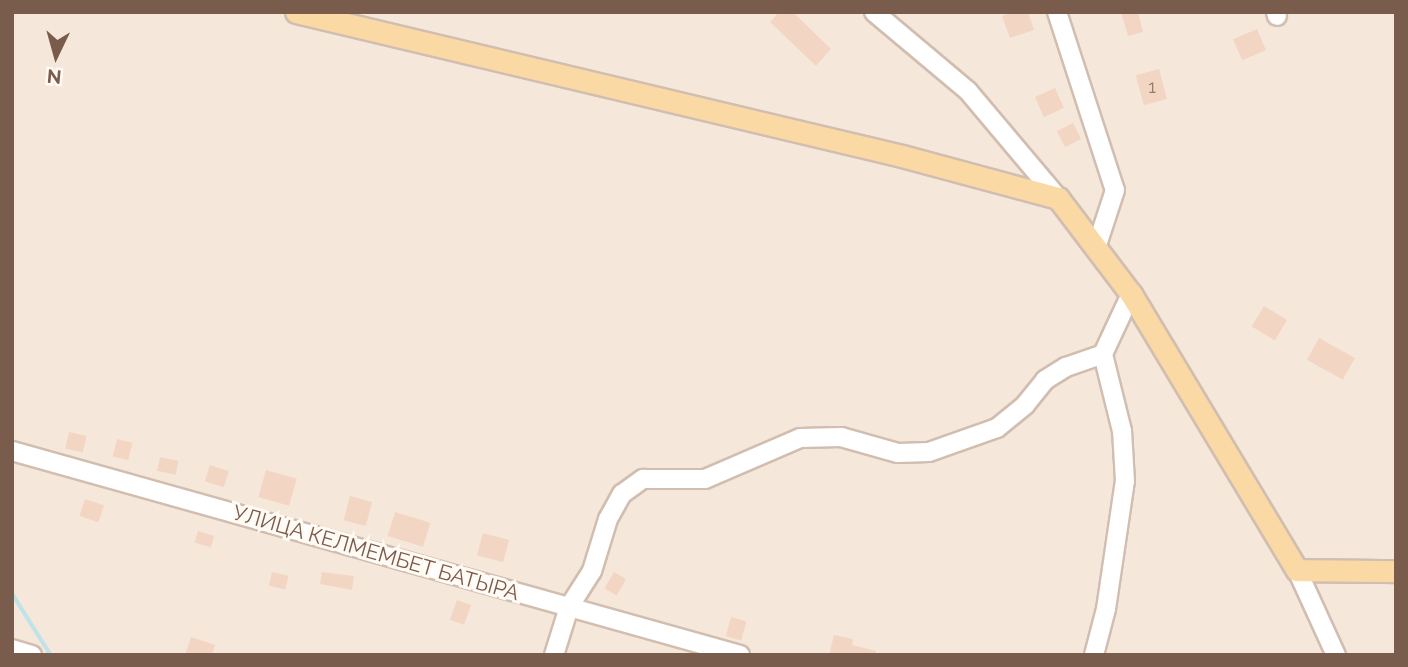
<!DOCTYPE html>
<meta charset="utf-8">
<style>
body{margin:0}
#map{position:relative;width:1408px;height:667px;overflow:hidden;background:#fdf6ec;font-family:Raleway,sans-serif}
div>[style]{position:absolute}
.residential>*{inset:0;background:#f5e8da;transform-origin:0 0}
.stream>*{height:3.5px;margin:-1.75px;padding:0 1.75px;transform-origin:1.75px;border-radius:1.75px;background:#bfe3e8}
.building>*{inset:0;background:#f3d5c3;transform-origin:0 0}
.roads{filter:drop-shadow(2px 0 #d1beb0) drop-shadow(-2px 0 #d1beb0) drop-shadow(0 2px #d1beb0) drop-shadow(0 -2px #d1beb0)}
.minor>*{height:18px;margin:-9px;padding:0 9px;transform-origin:9px;border-radius:9px;background:#fff}
.major>*{height:21px;margin:-10.5px;padding:0 10.5px;transform-origin:10.5px;border-radius:10.5px;background:#fbd9a5}
span{translate:-50% -50%;white-space:nowrap;text-align:center;line-height:1.15;-webkit-text-stroke:6px #fffaf3;paint-order:stroke}
.number-label{font-size:18px;color:#987a6a}
.number-label span{-webkit-text-stroke-width:0}
.street-label{font-size:21px;color:#7a5c4d}
.frame{position:absolute;inset:0;border:14px solid #7a5c4d;pointer-events:none}
.north{position:absolute;left:21px;top:21px;width:70px;height:70px;-webkit-text-stroke:5px #fffaf3;paint-order:stroke;rotate:185deg;font-size:19px;font-weight:700;line-height:28px;text-align:center;color:#7a5c4d}
.north::after{content:'';display:block;margin:auto;width:24px;height:32px;background:#7a5c4d;clip-path:polygon(50% 0,100% 100%,50% 72%,0 100%)}
</style>
<div id="map">
<div class="residential">
<div style="left:12px;top:12px;width:1384px;height:643px"></div>
</div>
<div class="stream">
<div style="left:12px;top:593px;width:73px;rotate:57.8deg"></div>
</div>
<div class="building">
<div style="clip-path:polygon(779px 12px,793px 12px,831px 49px,816px 66px,770px 22px)"></div>
<div style="clip-path:polygon(1012px 12px,1028px 12px,1034px 30px,1010px 38px,1002px 16px)"></div>
<div style="clip-path:polygon(1121px 12px,1138px 12px,1143px 32px,1128px 36px)"></div>
<div style="left:1257px;top:29px;width:23px;height:26px;rotate:67deg"></div>
<div style="left:1159px;top:69px;width:31px;height:24px;rotate:75deg"></div>
<div style="left:1055px;top:88px;width:22px;height:22px;rotate:66deg"></div>
<div style="left:1073px;top:123px;width:18px;height:18px;rotate:63deg"></div>
<div style="left:1264px;top:306px;width:27px;height:24px;rotate:31deg"></div>
<div style="left:1319px;top:338px;width:41px;height:25px;rotate:29deg"></div>
<div style="left:69px;top:432px;width:18px;height:17px;rotate:13deg"></div>
<div style="left:117px;top:439px;width:16px;height:18px;rotate:14deg"></div>
<div style="left:160px;top:457px;width:19px;height:14px;rotate:12deg"></div>
<div style="left:210px;top:465px;width:20px;height:17px;rotate:18deg"></div>
<div style="left:266px;top:470px;width:32px;height:28px;rotate:16deg"></div>
<div style="left:350px;top:496px;width:23px;height:25px;rotate:15deg"></div>
<div style="left:85px;top:499px;width:20px;height:18px;rotate:18deg"></div>
<div style="left:395px;top:512px;width:37px;height:25px;rotate:17deg"></div>
<div style="left:198px;top:531px;width:17px;height:12px;rotate:17deg"></div>
<div style="left:483px;top:533px;width:27px;height:23px;rotate:15deg"></div>
<div style="left:272px;top:572px;width:17px;height:14px;rotate:13deg"></div>
<div style="clip-path:polygon(322px 572px,354px 576px,352px 590px,320px 584px)"></div>
<div style="left:614px;top:572px;width:14px;height:19px;rotate:30deg"></div>
<div style="left:457px;top:600px;width:15px;height:21px;rotate:20deg"></div>
<div style="left:731px;top:617px;width:16px;height:20px;rotate:15deg"></div>
<div style="clip-path:polygon(834px 635px,853px 639px,852px 645px,876px 651px,876px 655px,829px 655px)"></div>
<div style="clip-path:polygon(191px 637px,215px 645px,212px 655px,185px 655px)"></div>
</div>
<div class="roads">
<div class="minor">
<div style="left:874px;top:12px;width:123px;rotate:40deg"></div>
<div style="left:968px;top:91px;width:140px;rotate:49.9deg"></div>
<div style="left:1057px;top:12px;width:187px;rotate:72deg"></div>
<div style="left:1115px;top:190px;width:61px;rotate:108.1deg"></div>
<div style="left:1276px;top:12px;width:4px;rotate:76deg"></div>
<div style="left:12px;top:451px;width:756px;rotate:15.65deg"></div>
<div style="left:1297px;top:570px;width:94px;rotate:65.4deg"></div>
<div style="left:12px;top:649px;width:21px;rotate:17deg"></div>
<div style="left:554px;top:655px;width:50px;rotate:-72.6deg"></div>
<div style="left:569px;top:607px;width:43px;rotate:-57.4deg"></div>
<div style="left:592px;top:571px;width:54px;rotate:-72.9deg"></div>
<div style="left:608px;top:519px;width:29px;rotate:-61deg"></div>
<div style="left:622px;top:494px;width:26px;rotate:-36deg"></div>
<div style="left:643px;top:479px;width:62px"></div>
<div style="left:705px;top:479px;width:103px;rotate:-23.3deg"></div>
<div style="left:800px;top:438px;width:41px;rotate:-1.4deg"></div>
<div style="left:841px;top:437px;width:59px;rotate:15.7deg"></div>
<div style="left:898px;top:453px;width:31px;rotate:-2deg"></div>
<div style="left:929px;top:452px;width:72px;rotate:-19.4deg"></div>
<div style="left:997px;top:428px;width:36px;rotate:-39deg"></div>
<div style="left:1025px;top:405px;width:32px;rotate:-51deg"></div>
<div style="left:1045px;top:380px;width:25px;rotate:-32deg"></div>
<div style="left:1066px;top:367px;width:39px;rotate:-19deg"></div>
<div style="left:1094px;top:655px;width:48px;rotate:-75.4deg"></div>
<div style="left:1106px;top:609px;width:129px;rotate:-81.6deg"></div>
<div style="left:1125px;top:481px;width:50px;rotate:-93.4deg"></div>
<div style="left:1122px;top:431px;width:79px;rotate:-103.9deg"></div>
<div style="left:1103px;top:354px;width:66px;rotate:-65deg"></div>
</div>
<div class="major">
<div style="left:296px;top:12px;width:623px;rotate:13.37deg"></div>
<div style="left:902px;top:156px;width:162px;rotate:15.1deg"></div>
<div style="left:1058px;top:198px;width:121px;rotate:52.8deg"></div>
<div style="left:1131px;top:294px;width:322px;rotate:59deg"></div>
<div style="left:1297px;top:570px;width:99px;rotate:0.6deg"></div>
</div>
</div>
<div class="number-label">
<span style="left:1152px;top:87px">1</span>
</div>
<div class="street-label">
<span style="left:376px;top:553px;rotate:16deg">УЛИЦА КЕЛМЕМБЕТ БАТЫРА</span>
</div>
<div class="frame"></div>
<div class="north">N</div>
</div>
